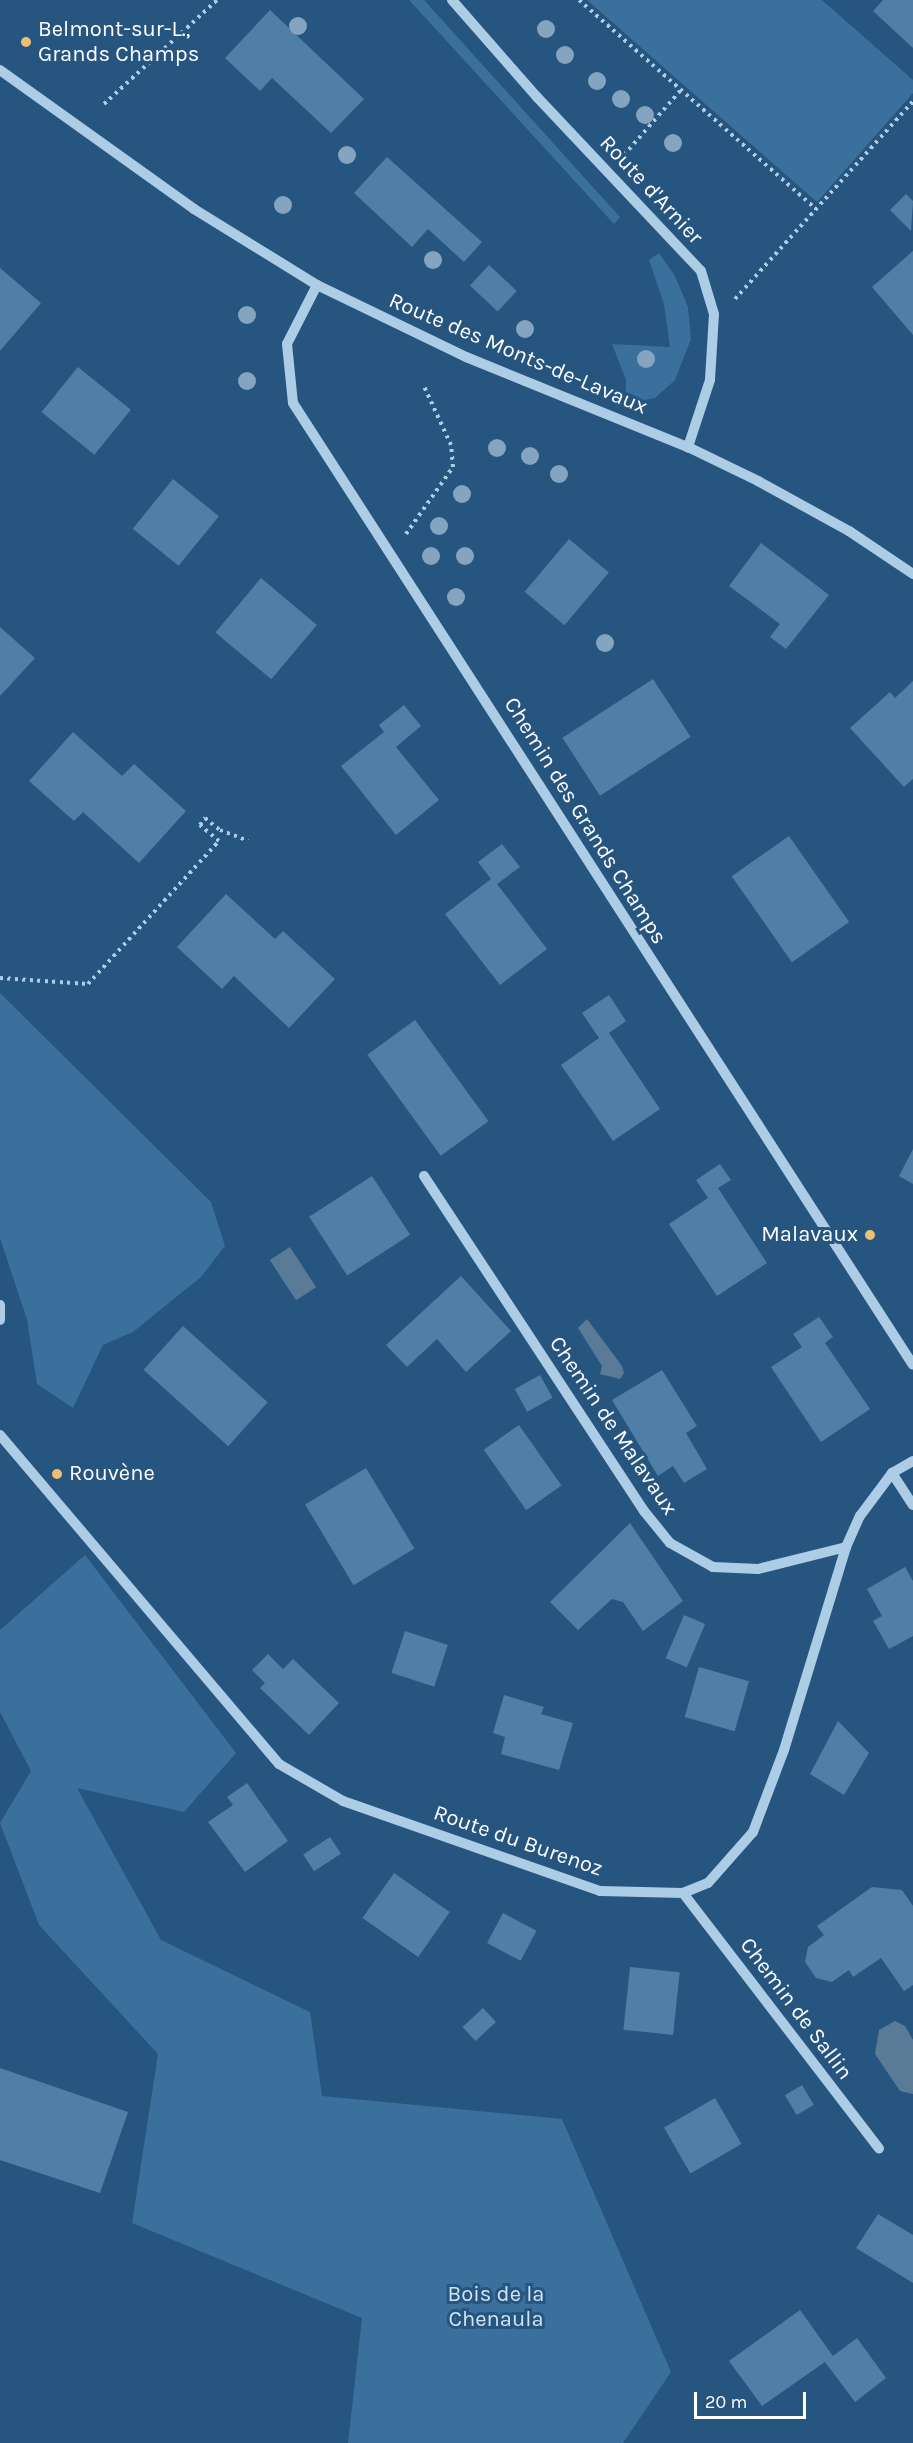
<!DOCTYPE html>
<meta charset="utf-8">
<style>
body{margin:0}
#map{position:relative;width:913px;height:2443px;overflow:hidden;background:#26557f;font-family:Karla,sans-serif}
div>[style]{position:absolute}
.green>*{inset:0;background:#3b6f9c}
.water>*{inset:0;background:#5a7b98;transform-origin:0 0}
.building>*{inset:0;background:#4f7fa7;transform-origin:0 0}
.path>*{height:4px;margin-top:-2px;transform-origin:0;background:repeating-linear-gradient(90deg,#adcce5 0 3px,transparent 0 7.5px)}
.minor>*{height:10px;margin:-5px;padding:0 5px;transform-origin:5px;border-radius:5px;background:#adcce5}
.trees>*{width:18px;height:18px;margin:-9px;border-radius:50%;background:#84a4c0}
.dots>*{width:16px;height:16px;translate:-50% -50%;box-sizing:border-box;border:3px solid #26557f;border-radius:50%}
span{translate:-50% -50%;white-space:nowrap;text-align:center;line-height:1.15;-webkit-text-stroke:6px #26557f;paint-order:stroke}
.poi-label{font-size:22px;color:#fff}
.left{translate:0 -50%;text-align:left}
.right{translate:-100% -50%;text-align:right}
.street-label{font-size:22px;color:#fff}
.park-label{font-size:22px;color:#d0e4f5}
.scale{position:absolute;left:694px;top:2392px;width:112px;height:27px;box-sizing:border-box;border:3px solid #fff;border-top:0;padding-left:8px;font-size:18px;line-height:21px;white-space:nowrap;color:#fff;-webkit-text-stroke:4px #26557f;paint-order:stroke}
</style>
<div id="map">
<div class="green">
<div style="clip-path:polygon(409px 0,424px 0,620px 217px,614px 224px)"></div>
<div style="clip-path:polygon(587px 0,822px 0,913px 80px,913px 93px,817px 202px)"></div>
<div style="clip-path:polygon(659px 253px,675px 276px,688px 307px,691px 339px,675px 380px,655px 398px,639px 401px,626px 397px,626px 380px,612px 344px,670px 347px,664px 304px,649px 260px)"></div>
<div style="clip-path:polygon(0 993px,211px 1202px,225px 1246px,201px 1277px,133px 1332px,103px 1345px,73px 1408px,37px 1384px,27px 1320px,0 1238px)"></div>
<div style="clip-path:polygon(85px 1555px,236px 1753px,184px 1812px,77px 1788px,161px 1940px,310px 2012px,322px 2096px,562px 2119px,671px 2372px,623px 2443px,348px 2443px,362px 2318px,132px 2223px,158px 2054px,39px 1925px,0 1823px,31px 1771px,0 1712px,0 1630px)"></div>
</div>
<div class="water">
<div style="left:290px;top:1247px;width:48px;height:24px;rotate:57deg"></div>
<div style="clip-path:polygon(587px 1319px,622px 1366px,624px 1373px,620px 1379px,600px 1374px,602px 1366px,578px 1328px)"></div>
<div style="clip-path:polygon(895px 2021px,905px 2026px,913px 2040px,913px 2094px,900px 2091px,875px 2054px,879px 2030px)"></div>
</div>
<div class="building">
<div style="clip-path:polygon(883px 0,913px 0,913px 48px,873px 11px)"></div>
<div style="clip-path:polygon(270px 10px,364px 99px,331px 133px,272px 78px,260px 91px,225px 58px)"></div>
<div style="clip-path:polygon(387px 157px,482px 242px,464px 262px,428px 229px,412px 247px,354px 193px)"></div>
<div style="clip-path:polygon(906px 194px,913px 201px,911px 231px,890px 210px)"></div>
<div style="clip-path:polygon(913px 251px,913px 335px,872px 287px)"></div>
<div style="left:489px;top:265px;width:38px;height:28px;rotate:43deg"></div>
<div style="clip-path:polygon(0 268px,41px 303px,0 351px)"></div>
<div style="left:78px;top:367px;width:68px;height:58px;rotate:39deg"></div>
<div style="left:173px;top:479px;width:59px;height:64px;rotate:39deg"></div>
<div style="left:569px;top:539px;width:52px;height:69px;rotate:40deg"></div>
<div style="clip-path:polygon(761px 543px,829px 595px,786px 649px,770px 637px,780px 624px,729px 586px)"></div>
<div style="left:261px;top:578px;width:73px;height:71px;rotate:40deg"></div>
<div style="clip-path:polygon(0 627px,35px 658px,0 696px)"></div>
<div style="left:653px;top:679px;width:69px;height:108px;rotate:57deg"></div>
<div style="clip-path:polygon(913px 681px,913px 779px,904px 787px,850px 728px,890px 692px,895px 698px)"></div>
<div style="clip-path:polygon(404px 705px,421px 726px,396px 747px,439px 800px,396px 835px,341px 766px,384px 732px,379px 725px)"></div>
<div style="clip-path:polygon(73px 732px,122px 776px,134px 764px,186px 811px,139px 863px,83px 812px,74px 821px,29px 781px)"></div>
<div style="left:789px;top:836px;width:105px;height:70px;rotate:55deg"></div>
<div style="clip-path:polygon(502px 844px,520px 867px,497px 884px,547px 949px,500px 985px,445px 914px,491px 879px,478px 862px)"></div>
<div style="clip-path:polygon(226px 894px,275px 939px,283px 931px,335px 979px,289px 1028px,234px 976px,222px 989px,177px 947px)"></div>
<div style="clip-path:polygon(609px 995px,626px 1021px,609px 1033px,660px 1109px,613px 1141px,561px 1065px,599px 1038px,582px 1013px)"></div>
<div style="left:415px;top:1020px;width:125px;height:59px;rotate:54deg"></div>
<div style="clip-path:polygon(913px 1149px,913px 1184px,899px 1176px)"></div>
<div style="clip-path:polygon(720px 1164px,731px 1180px,718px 1188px,767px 1263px,717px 1296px,669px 1224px,708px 1198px,696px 1180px)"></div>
<div style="left:372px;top:1176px;width:70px;height:75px;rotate:57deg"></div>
<div style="clip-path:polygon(461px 1276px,511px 1331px,466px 1372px,437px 1339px,407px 1367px,386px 1345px)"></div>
<div style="clip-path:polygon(819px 1317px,833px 1337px,825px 1343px,870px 1409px,821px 1442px,771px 1367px,802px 1347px,793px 1334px)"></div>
<div style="left:183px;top:1326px;width:114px;height:59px;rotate:42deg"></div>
<div style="clip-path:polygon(662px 1370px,697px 1426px,686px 1433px,707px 1469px,684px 1483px,673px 1466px,658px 1476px,612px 1400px)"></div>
<div style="left:540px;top:1375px;width:26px;height:29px;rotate:61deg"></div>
<div style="left:519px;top:1425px;width:74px;height:43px;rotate:55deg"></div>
<div style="left:366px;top:1468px;width:94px;height:71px;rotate:59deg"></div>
<div style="clip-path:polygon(630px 1523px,683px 1601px,643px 1631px,623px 1602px,612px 1599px,578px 1630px,550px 1602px)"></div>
<div style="clip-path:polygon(905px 1567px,913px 1581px,913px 1636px,889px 1649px,873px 1621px,882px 1616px,867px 1589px)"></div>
<div style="left:684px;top:1615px;width:23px;height:47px;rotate:23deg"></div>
<div style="left:405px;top:1631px;width:45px;height:44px;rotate:18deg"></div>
<div style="clip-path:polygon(268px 1654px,283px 1669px,293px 1659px,339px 1703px,309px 1735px,260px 1688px,265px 1683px,252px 1670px)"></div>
<div style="left:699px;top:1667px;width:52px;height:52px;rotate:16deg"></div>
<div style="clip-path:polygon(504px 1695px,544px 1707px,541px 1714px,573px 1723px,559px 1770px,501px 1754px,505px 1737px,493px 1733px)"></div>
<div style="clip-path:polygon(838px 1721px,869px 1753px,844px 1795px,810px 1774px)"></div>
<div style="clip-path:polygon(247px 1783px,288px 1841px,245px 1872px,208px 1822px,233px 1805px,227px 1797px)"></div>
<div style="left:330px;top:1837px;width:20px;height:32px;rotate:57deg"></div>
<div style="left:394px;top:1873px;width:68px;height:55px;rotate:35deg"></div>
<div style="clip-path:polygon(872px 1887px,902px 1890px,913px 1906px,913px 1985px,904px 1991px,881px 1958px,853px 1977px,849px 1970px,832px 1982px,816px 1978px,805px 1962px,808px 1947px,824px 1935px,817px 1926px)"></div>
<div style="left:503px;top:1913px;width:38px;height:34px;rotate:28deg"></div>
<div style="left:630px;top:1967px;width:50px;height:63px;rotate:6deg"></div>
<div style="left:483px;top:2008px;width:19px;height:28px;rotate:47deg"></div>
<div style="clip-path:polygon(0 2068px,128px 2112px,100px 2193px,0 2160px)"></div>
<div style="left:802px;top:2085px;width:23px;height:20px;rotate:59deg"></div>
<div style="left:715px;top:2098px;width:53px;height:59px;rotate:60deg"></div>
<div style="clip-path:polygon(878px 2214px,913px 2235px,913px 2283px,856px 2248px)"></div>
<div style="clip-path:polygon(800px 2310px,833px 2356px,857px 2338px,886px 2378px,855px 2402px,825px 2362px,762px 2406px,729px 2361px)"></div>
</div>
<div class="path">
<div style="left:579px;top:0;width:316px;rotate:41.4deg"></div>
<div style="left:104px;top:104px;width:154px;rotate:-42.6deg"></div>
<div style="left:624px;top:155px;width:85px;rotate:-48.8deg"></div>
<div style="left:735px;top:299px;width:266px;rotate:-48deg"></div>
<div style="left:406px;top:534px;width:82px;rotate:-55deg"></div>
<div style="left:453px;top:467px;width:22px;rotate:-95deg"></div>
<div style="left:451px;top:445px;width:67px;rotate:-114.7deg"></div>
<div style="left:0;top:978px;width:88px;rotate:3.9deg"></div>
<div style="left:88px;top:984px;width:194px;rotate:-47.5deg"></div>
<div style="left:219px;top:841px;width:25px;rotate:-140deg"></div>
<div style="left:200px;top:825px;width:9px;rotate:-54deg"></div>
<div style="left:205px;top:818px;width:19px;rotate:39deg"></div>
<div style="left:220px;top:830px;width:30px;rotate:21deg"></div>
</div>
<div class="minor">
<div style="left:452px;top:0;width:129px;rotate:48.8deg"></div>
<div style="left:537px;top:97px;width:239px;rotate:46.7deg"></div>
<div style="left:701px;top:271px;width:45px;rotate:73.2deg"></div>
<div style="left:714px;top:314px;width:66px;rotate:93.5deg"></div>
<div style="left:710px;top:380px;width:71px;rotate:108.2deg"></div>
<div style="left:0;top:70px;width:239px;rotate:35.6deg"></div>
<div style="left:194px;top:209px;width:145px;rotate:31.7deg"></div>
<div style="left:317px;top:285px;width:165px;rotate:25.8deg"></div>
<div style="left:466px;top:357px;width:240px;rotate:22.1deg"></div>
<div style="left:688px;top:447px;width:78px;rotate:25.9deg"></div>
<div style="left:758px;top:481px;width:104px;rotate:28.8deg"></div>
<div style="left:849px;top:531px;width:77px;rotate:33.9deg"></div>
<div style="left:317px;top:285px;width:66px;rotate:117deg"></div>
<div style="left:287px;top:344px;width:59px;rotate:84.2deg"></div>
<div style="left:293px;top:403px;width:1144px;rotate:57.2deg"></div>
<div style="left:424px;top:1176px;width:401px;rotate:56.7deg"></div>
<div style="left:644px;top:1511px;width:41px;rotate:50.9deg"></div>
<div style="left:670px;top:1543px;width:49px;rotate:29.2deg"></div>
<div style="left:713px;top:1567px;width:45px;rotate:2.5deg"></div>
<div style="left:758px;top:1569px;width:91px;rotate:-14deg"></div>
<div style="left:0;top:1305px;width:15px;rotate:90deg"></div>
<div style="left:0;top:1435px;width:431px;rotate:49.7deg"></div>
<div style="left:279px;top:1764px;width:74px;rotate:30deg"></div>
<div style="left:343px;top:1801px;width:272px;rotate:19.3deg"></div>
<div style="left:600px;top:1891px;width:83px;rotate:1.4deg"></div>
<div style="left:683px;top:1893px;width:27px;rotate:-22deg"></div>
<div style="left:708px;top:1883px;width:68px;rotate:-48.6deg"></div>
<div style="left:753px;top:1832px;width:88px;rotate:-69.3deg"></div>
<div style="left:784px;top:1750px;width:212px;rotate:-73deg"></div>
<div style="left:846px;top:1547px;width:34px;rotate:-66deg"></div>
<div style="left:860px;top:1516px;width:54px;rotate:-53.3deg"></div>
<div style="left:892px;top:1473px;width:24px;rotate:-30deg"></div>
<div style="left:892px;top:1473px;width:38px;rotate:57deg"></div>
<div style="left:683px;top:1893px;width:322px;rotate:52.5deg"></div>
</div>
<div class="trees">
<div style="left:298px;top:26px"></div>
<div style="left:546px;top:29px"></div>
<div style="left:565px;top:55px"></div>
<div style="left:597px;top:81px"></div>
<div style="left:621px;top:99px"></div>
<div style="left:645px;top:115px"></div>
<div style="left:673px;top:143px"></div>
<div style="left:347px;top:155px"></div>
<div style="left:283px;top:205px"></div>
<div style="left:433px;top:260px"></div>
<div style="left:247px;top:315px"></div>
<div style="left:525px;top:329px"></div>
<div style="left:646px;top:359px"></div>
<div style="left:247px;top:381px"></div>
<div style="left:497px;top:448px"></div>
<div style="left:530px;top:456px"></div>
<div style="left:559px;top:474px"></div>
<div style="left:462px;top:494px"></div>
<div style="left:439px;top:526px"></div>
<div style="left:431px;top:556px"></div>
<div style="left:465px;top:556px"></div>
<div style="left:456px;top:597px"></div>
<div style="left:605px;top:643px"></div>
</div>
<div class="dots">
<div style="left:26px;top:42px;background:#eebf72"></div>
<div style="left:870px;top:1235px;background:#eebf72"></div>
<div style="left:57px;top:1474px;background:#eebf72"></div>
</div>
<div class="poi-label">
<span class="left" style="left:38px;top:42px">Belmont-sur-L.,<br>Grands Champs</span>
<span class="right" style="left:858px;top:1235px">Malavaux</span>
<span class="left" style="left:69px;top:1474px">Rouvène</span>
</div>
<div class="street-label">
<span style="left:651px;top:190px;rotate:47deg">Route d'Arnier</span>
<span style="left:518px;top:354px;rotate:23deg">Route des Monts-de-Lavaux</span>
<span style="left:585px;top:821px;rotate:58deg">Chemin des Grands Champs</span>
<span style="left:613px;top:1426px;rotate:56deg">Chemin de Malavaux</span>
<span style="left:518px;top:1841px;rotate:19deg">Route du Burenoz</span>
<span style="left:796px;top:2009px;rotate:53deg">Chemin de Sallin</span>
</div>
<div class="park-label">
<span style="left:496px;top:2307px">Bois de la<br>Chenaula</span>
</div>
<div class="scale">20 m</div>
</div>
